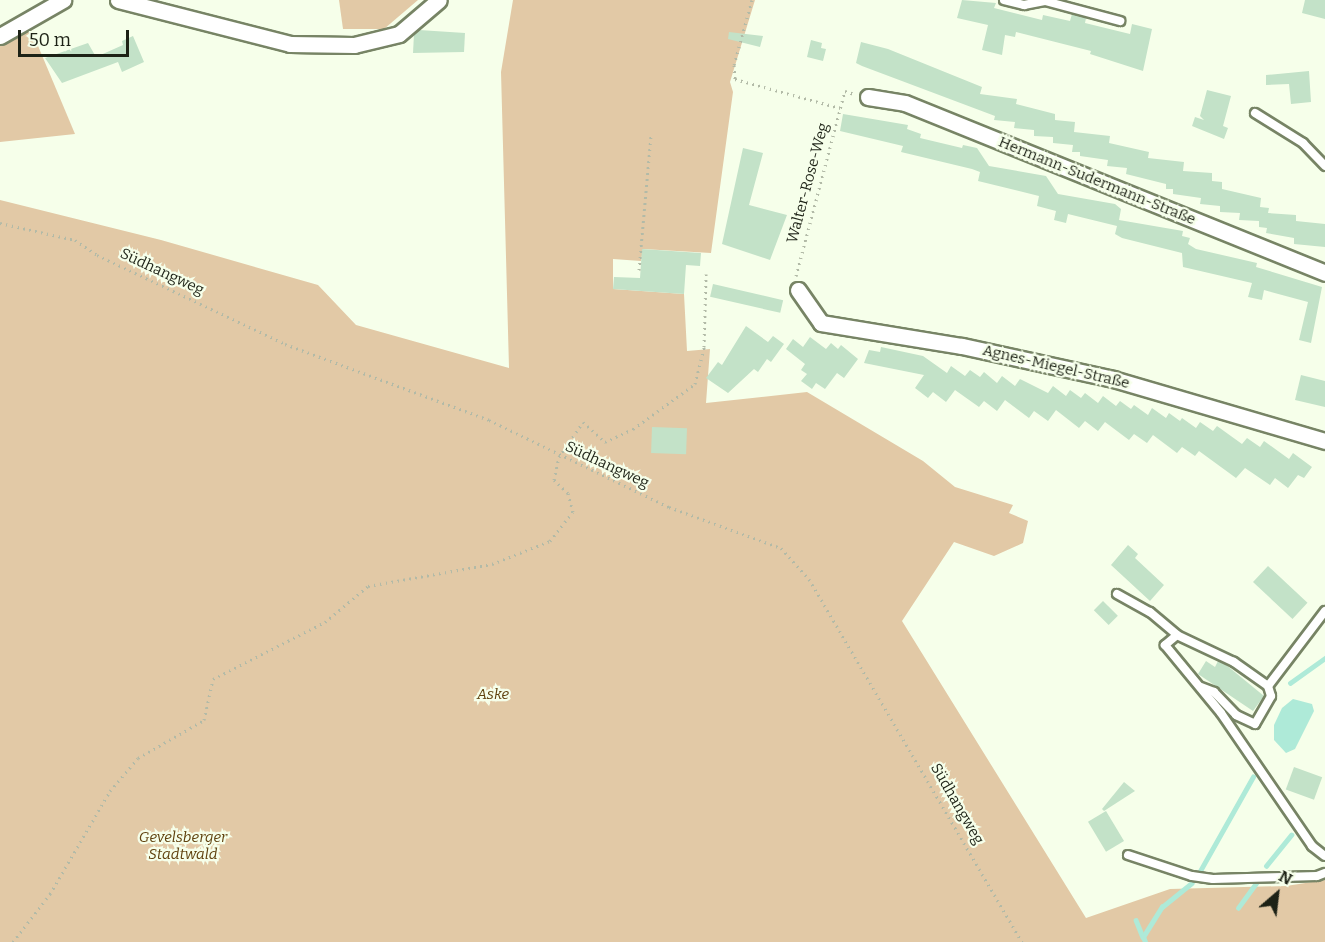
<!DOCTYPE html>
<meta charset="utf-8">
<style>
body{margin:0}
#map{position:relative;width:1325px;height:942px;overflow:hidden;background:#f6ffea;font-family:Bitter,serif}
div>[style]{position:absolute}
.green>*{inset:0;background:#e2c9a6}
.water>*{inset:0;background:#aeead8}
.stream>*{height:4.5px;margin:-2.25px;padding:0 2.25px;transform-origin:2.25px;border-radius:2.25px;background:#aeead8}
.building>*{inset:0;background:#c3e2c8;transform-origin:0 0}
.path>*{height:3px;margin-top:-1.5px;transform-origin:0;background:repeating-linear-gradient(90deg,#b2baa7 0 1.5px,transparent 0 6px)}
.roads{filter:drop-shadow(2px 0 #778465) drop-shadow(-2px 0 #778465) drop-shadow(0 2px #778465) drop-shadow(0 -2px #778465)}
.lane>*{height:8px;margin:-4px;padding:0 4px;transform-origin:4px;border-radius:4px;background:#fff}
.street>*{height:15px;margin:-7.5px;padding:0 7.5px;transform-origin:7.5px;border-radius:7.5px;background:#fff}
span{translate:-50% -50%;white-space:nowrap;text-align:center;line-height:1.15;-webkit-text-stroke:4.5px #f6ffea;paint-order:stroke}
.street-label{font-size:15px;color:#1d2216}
.park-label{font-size:15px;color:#60420e;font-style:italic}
.north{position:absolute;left:1247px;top:864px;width:60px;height:60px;-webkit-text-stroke:4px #f6ffea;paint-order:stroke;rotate:28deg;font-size:16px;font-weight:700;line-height:24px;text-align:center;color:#1d2216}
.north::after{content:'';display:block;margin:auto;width:21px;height:27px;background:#1d2216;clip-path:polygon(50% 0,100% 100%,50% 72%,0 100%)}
.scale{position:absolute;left:18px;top:30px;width:111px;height:27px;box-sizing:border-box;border:3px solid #1d2216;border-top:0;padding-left:8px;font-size:18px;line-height:21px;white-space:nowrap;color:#1d2216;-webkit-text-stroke:4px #f6ffea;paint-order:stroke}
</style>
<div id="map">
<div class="green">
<div style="clip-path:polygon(339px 0,418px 0,384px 29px,343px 29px)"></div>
<div style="clip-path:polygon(513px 0,755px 0,730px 82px,733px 92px,711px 253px,643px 249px,641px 261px,613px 259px,613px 289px,684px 294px,687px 351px,710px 349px,706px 403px,807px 392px,923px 461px,955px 487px,1013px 505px,1009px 513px,1028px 521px,1023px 543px,994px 556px,954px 542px,902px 621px,1086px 918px,1170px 889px,1286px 886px,1325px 880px,1325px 942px,0 942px,0 200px,161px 240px,318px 285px,356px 325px,509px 368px,501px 72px)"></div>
<div style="clip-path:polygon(28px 22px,75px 134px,0 142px,0 41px)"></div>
</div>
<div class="water">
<div style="clip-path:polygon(1293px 699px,1312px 704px,1314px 711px,1295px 749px,1286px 753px,1274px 740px,1274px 725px,1282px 708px)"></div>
</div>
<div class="stream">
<div style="left:1290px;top:683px;width:43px;rotate:-35.5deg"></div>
<div style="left:1266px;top:866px;width:40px;rotate:-51deg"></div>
<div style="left:1200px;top:871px;width:108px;rotate:-60.6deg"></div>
<div style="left:1238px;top:908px;width:34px;rotate:-54deg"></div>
<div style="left:1136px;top:920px;width:18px;rotate:68deg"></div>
<div style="left:1145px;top:942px;width:5px;rotate:-112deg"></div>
<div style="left:1143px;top:937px;width:36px;rotate:-58deg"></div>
<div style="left:1162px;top:907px;width:38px;rotate:-39deg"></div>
</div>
<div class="building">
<div style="clip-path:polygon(962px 0,996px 3px,994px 8px,1042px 20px,1043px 15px,1070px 21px,1072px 14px,1086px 18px,1085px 23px,1130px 34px,1132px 24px,1152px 29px,1143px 71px,1090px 54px,1091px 51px,1016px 32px,1015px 37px,1005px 35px,1002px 55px,982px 50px,988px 25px,957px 18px)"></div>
<div style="clip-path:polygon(1305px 0,1325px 0,1325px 19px,1302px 13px)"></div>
<div style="clip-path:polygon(419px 30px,465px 33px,464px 52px,413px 53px,414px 34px)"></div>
<div style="clip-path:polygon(729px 32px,763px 36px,760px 47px,728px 39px)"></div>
<div style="clip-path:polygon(133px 36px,144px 62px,122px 72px,118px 62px,62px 83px,45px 58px,88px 43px,96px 57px,123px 45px,122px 41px)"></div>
<div style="clip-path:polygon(811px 40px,822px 43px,821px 48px,826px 49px,823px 61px,807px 57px)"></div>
<div style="clip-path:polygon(861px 42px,888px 49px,982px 87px,980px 94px,1017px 99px,1016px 104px,1055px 114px,1055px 120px,1075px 122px,1074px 132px,1110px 136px,1109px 143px,1149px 152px,1148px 158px,1184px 162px,1183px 171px,1212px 173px,1212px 181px,1222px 182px,1222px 189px,1261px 198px,1260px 207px,1269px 208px,1268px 213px,1296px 215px,1296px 221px,1325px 224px,1325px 247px,1294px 244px,1294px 238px,1266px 233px,1267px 228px,1259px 227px,1259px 221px,1239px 220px,1240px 213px,1220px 212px,1220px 206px,1200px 204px,1201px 198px,1173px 194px,1173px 189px,1166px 189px,1166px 184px,1126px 174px,1127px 168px,1107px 166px,1108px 160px,1080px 156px,1080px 152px,1072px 152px,1073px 145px,1053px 143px,1053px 137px,1034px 136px,1034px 130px,1014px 128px,1015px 122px,994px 120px,995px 116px,862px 66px,856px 63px)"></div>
<div style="clip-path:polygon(1309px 71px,1311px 102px,1291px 104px,1289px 84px,1266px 85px,1266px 75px)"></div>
<div style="clip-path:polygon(1207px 90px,1231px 96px,1223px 126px,1228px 128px,1224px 139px,1192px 126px,1195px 117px,1204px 120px,1200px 116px)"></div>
<div style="clip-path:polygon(843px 114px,908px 125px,907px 129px,921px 134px,920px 138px,962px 148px,963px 145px,977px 148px,989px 166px,1046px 176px,1058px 194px,1115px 204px,1121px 209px,1119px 220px,1183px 231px,1182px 236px,1190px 238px,1188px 244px,1196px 249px,1257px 263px,1256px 267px,1322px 287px,1311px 343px,1299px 340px,1308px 302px,1264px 290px,1262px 300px,1248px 297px,1252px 283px,1183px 267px,1182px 253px,1122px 238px,1115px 234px,1117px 226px,1068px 214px,1066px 223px,1054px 220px,1056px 211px,1037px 206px,1039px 196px,978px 181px,980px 172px,972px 169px,901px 152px,903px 146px,840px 131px)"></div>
<div style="clip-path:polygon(743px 148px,763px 153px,749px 205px,787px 215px,770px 260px,722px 244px)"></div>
<div style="clip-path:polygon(642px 249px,701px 253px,700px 266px,686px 265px,684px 294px,613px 289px,614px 277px,640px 278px)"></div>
<div style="left:713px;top:284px;width:72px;height:13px;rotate:13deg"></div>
<div style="clip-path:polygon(746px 326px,768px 342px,773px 336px,784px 344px,771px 362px,767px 359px,758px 372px,754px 369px,728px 393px,706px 378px,718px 362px,722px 365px)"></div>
<div style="clip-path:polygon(810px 337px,826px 349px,831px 343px,838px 349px,841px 345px,858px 359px,844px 378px,837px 373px,825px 389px,816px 383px,812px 389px,801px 381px,807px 374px,801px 370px,805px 364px,786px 349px,793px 339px,803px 347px)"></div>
<div style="clip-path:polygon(881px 347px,923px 356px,947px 373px,951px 366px,965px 376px,970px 370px,980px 377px,984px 372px,997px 383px,1002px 376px,1015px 386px,1020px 379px,1048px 393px,1053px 386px,1066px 396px,1070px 390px,1081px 398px,1085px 393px,1098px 403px,1103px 396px,1116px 406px,1120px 401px,1131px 409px,1134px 405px,1148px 415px,1152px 408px,1166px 418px,1169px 413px,1180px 421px,1182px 418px,1196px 428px,1200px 422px,1213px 431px,1217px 426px,1242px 444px,1247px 438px,1260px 447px,1264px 441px,1289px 459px,1293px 453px,1312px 467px,1304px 478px,1298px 475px,1288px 488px,1275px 478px,1270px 485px,1245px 468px,1236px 478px,1199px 451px,1195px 456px,1182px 447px,1177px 453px,1153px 435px,1147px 443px,1134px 434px,1129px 440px,1105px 422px,1098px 431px,1085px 421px,1079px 428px,1056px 410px,1048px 421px,1034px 411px,1029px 418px,1005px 400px,997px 411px,984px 401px,979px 407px,955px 390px,946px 402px,933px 392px,928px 398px,915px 388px,924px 375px,864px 363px,869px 350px,880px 352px)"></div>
<div style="clip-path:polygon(1301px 375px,1325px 381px,1325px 407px,1295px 400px)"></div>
<div style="left:652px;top:427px;width:35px;height:26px;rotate:2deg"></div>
<div style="clip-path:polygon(1128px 545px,1138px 554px,1135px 558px,1164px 585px,1150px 601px,1111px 565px)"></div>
<div style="left:1268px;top:566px;width:54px;height:22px;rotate:43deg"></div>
<div style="left:1103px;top:601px;width:21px;height:13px;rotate:45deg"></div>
<div style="clip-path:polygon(1206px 661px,1215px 667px,1218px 661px,1225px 664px,1264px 696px,1253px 711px,1198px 674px)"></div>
<div style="left:1294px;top:767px;width:30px;height:24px;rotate:20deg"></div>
<div style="clip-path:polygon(1124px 782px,1135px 791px,1104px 811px,1102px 809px)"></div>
<div style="left:1106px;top:811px;width:35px;height:21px;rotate:59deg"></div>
</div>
<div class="path">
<div style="left:752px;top:0;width:67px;rotate:105.5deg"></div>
<div style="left:734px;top:65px;width:14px;rotate:86deg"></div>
<div style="left:735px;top:79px;width:109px;rotate:15.4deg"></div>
<div style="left:0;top:223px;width:77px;rotate:12.8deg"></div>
<div style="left:75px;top:240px;width:27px;rotate:34deg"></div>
<div style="left:97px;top:255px;width:208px;rotate:25.3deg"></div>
<div style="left:285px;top:344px;width:218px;rotate:20.4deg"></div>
<div style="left:489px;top:420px;width:200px;rotate:25.8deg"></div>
<div style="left:669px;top:507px;width:119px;rotate:20.1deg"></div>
<div style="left:781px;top:548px;width:42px;rotate:47.9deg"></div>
<div style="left:809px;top:579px;width:421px;rotate:59.6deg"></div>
<div style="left:639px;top:270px;width:136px;rotate:-84.9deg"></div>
<div style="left:796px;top:276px;width:191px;rotate:-75.2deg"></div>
<div style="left:845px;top:91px;width:9px;rotate:18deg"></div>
<div style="left:13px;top:942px;width:61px;rotate:-52.4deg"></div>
<div style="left:50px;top:894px;width:119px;rotate:-59.8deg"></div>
<div style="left:110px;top:791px;width:43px;rotate:-49.7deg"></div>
<div style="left:138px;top:758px;width:76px;rotate:-29.9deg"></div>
<div style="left:204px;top:720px;width:42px;rotate:-77.6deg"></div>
<div style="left:213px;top:679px;width:126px;rotate:-27deg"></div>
<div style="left:325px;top:622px;width:56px;rotate:-39.9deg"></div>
<div style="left:368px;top:586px;width:126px;rotate:-10.1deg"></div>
<div style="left:492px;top:564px;width:62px;rotate:-21.6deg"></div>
<div style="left:550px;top:541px;width:37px;rotate:-52deg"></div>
<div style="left:573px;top:512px;width:20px;rotate:-105deg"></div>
<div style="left:568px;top:493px;width:19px;rotate:-137deg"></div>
<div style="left:554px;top:480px;width:24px;rotate:-78deg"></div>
<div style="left:559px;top:457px;width:42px;rotate:-55.6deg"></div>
<div style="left:583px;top:422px;width:30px;rotate:42deg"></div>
<div style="left:605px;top:442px;width:31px;rotate:-25deg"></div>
<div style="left:633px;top:429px;width:77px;rotate:-36deg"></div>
<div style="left:695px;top:384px;width:38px;rotate:-76deg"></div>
<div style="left:704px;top:347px;width:73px;rotate:-88.4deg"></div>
</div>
<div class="roads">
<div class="lane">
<div style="left:1004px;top:0;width:21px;rotate:14deg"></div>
<div style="left:1024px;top:5px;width:21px;rotate:-11deg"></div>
<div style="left:1045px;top:1px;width:78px;rotate:14.9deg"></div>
<div style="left:1255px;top:113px;width:57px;rotate:32deg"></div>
<div style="left:1303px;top:143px;width:32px;rotate:46deg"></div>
<div style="left:1117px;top:594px;width:38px;rotate:29deg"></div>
<div style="left:1150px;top:612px;width:35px;rotate:40deg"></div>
<div style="left:1325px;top:611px;width:94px;rotate:127.2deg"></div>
<div style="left:1268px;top:686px;width:42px;rotate:-144.8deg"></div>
<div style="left:1234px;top:662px;width:63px;rotate:-154.7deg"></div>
<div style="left:1177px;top:635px;width:16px;rotate:140deg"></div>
<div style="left:1165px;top:645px;width:88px;rotate:50.5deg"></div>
<div style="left:1221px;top:713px;width:161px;rotate:55.6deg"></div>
<div style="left:1312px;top:846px;width:16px;rotate:38deg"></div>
<div style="left:1201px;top:687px;width:14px;rotate:21deg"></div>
<div style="left:1214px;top:692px;width:32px;rotate:46deg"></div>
<div style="left:1236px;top:715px;width:21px;rotate:25deg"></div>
<div style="left:1255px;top:724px;width:32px;rotate:-60deg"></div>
<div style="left:1271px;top:696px;width:10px;rotate:-107deg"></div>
<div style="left:1128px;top:855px;width:67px;rotate:18.2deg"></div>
<div style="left:1192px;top:876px;width:21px;rotate:8deg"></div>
<div style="left:1213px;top:879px;width:104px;rotate:-1.7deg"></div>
<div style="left:1317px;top:876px;width:9px;rotate:-21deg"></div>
</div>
<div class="street">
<div style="left:118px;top:0;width:178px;rotate:14.3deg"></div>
<div style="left:290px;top:44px;width:64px;rotate:0.9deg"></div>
<div style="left:354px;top:45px;width:46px;rotate:-13.7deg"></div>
<div style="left:399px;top:34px;width:52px;rotate:-40.4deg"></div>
<div style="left:0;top:36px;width:73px;rotate:-29.7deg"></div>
<div style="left:868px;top:97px;width:37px;rotate:9deg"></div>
<div style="left:905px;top:103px;width:453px;rotate:22deg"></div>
<div style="left:798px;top:290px;width:40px;rotate:55.1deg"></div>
<div style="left:821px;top:323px;width:143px;rotate:9.3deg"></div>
<div style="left:962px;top:346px;width:155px;rotate:12.3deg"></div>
<div style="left:1113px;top:379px;width:221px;rotate:16.3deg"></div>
</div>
</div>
<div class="street-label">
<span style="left:1097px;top:181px;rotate:22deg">Hermann-Sudermann-Straße</span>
<span style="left:808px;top:183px;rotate:-75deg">Walter-Rose-Weg</span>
<span style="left:162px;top:272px;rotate:25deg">Südhangweg</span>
<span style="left:1056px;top:367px;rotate:13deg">Agnes-Miegel-Straße</span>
<span style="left:607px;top:465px;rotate:25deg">Südhangweg</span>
<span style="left:957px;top:804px;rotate:60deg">Südhangweg</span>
</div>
<div class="park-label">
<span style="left:493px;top:695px">Aske</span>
<span style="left:183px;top:846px">Gevelsberger<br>Stadtwald</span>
</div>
<div class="north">N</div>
<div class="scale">50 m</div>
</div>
